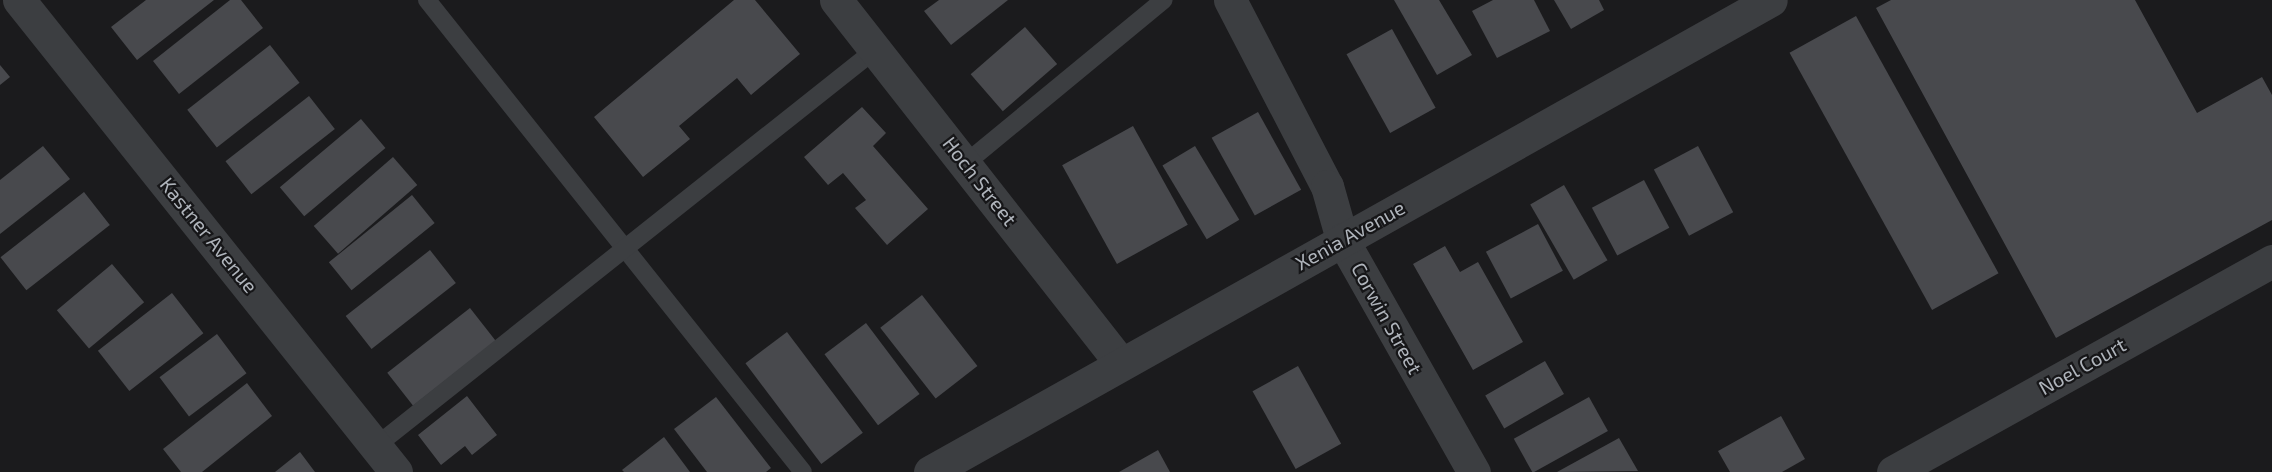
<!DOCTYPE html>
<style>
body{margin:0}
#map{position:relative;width:2272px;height:472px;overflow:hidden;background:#1b1b1d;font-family:"Exo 2",sans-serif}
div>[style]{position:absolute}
.building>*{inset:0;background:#48494d;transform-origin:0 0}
.service>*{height:18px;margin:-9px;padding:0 9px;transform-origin:9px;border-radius:9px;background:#3c3e41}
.minor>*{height:33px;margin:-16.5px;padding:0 16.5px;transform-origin:16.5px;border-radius:16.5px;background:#3c3e41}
.tertiary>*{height:33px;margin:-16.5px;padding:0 16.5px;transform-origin:16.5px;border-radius:16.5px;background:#3c3e41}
span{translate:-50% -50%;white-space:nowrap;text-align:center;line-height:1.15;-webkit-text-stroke:4.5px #161618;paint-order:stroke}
.street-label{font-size:20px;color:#afb4bb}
</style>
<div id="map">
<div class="building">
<div style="clip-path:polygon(146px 0,214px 0,137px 60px,111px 27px)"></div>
<div style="clip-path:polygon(230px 0,241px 0,263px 28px,179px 94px,153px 61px)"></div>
<div style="clip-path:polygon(734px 0,755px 0,800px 54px,751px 95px,737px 78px,679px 126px,690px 139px,643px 177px,594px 117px)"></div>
<div style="clip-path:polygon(939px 0,1008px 0,951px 45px,924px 11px)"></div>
<div style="clip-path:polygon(1394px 0,1439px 0,1472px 55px,1437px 75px)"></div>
<div style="clip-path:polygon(1493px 0,1534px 0,1550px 31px,1497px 58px,1472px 11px)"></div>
<div style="clip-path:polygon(1554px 0,1599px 0,1604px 10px,1571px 29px)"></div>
<div style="clip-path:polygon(1891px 0,2135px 0,2197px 113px,2262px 77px,2272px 95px,2272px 220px,2056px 338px,1876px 8px)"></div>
<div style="left:1856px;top:16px;width:294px;height:76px;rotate:61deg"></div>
<div style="left:1025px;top:27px;width:49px;height:72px;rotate:49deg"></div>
<div style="left:1392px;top:29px;width:90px;height:52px;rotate:61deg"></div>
<div style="left:270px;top:45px;width:48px;height:105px;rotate:52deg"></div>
<div style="clip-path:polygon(0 65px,10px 77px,0 85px)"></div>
<div style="left:309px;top:96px;width:42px;height:106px;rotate:52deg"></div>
<div style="clip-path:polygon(862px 107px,886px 133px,873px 146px,928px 209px,887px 245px,855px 208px,866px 200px,843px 173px,828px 185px,804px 157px)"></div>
<div style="left:1258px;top:112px;width:89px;height:53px;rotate:61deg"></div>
<div style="left:361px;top:119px;width:38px;height:106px;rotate:50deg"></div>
<div style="left:1133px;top:126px;width:113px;height:81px;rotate:61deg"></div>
<div style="clip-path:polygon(43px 146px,70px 179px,0 234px,0 180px)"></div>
<div style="left:1195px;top:146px;width:86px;height:38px;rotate:59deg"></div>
<div style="left:1698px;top:146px;width:75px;height:50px;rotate:62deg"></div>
<div style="left:393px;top:157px;width:37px;height:105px;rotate:49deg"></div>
<div style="left:1644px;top:180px;width:54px;height:59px;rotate:62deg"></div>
<div style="left:1564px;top:185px;width:87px;height:39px;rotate:60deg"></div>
<div style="left:84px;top:192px;width:42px;height:106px;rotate:52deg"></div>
<div style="left:412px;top:195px;width:36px;height:107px;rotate:51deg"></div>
<div style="left:1538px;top:224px;width:53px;height:59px;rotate:62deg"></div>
<div style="clip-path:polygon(1445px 246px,1460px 272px,1478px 262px,1523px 342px,1473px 370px,1413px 264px)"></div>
<div style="left:430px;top:250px;width:42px;height:107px;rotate:52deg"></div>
<div style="left:112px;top:264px;width:50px;height:72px;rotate:50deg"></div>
<div style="left:172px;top:293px;width:51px;height:94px;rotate:52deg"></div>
<div style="left:922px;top:295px;width:90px;height:53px;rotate:52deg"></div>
<div style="left:470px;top:308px;width:42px;height:105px;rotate:52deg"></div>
<div style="left:866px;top:323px;width:89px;height:52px;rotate:53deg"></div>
<div style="left:787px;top:332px;width:126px;height:52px;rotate:53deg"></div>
<div style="left:217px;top:334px;width:49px;height:72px;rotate:53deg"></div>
<div style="left:1545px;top:361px;width:38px;height:69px;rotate:60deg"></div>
<div style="left:1298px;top:366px;width:89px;height:52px;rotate:61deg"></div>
<div style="clip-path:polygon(247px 383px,272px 416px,202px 472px,181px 472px,163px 449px)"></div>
<div style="clip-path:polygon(467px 396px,497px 435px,472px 455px,465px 446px,441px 465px,418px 435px)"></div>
<div style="clip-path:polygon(716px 397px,771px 468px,766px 472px,707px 472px,674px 429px)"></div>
<div style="left:1589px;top:397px;width:39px;height:86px;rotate:61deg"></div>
<div style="clip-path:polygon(1781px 416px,1805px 459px,1782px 472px,1730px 472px,1718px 451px)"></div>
<div style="clip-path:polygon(664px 437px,690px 472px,624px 472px,622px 470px)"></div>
<div style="clip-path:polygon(1619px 438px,1638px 471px,1557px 472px)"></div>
<div style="clip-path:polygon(1158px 450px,1170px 472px,1119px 472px)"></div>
<div style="clip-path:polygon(300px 452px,315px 472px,275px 472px)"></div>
</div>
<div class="service">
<div style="left:427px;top:0;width:603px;rotate:51.46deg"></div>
<div style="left:966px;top:163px;width:256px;rotate:-39.5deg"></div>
<div style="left:376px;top:446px;width:637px;rotate:-38.44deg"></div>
</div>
<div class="minor">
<div style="left:19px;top:0;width:604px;rotate:51.38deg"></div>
<div style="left:836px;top:0;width:462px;rotate:51.9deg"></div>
<div style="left:1230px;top:0;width:210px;rotate:62.5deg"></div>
<div style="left:1327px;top:186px;width:55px;rotate:74.2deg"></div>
<div style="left:1342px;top:239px;width:268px;rotate:60.5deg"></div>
<div style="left:1893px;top:472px;width:434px;rotate:-29.1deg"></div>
</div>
<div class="tertiary">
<div style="left:930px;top:472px;width:964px;rotate:-29.3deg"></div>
</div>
<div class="street-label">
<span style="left:980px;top:181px;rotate:52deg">Hoch Street</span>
<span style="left:209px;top:235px;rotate:51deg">Kastner Avenue</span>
<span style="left:1350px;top:235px;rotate:-29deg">Xenia Avenue</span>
<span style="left:1387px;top:318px;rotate:61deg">Corwin Street</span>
<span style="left:2082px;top:366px;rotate:-29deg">Noel Court</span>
</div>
</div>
